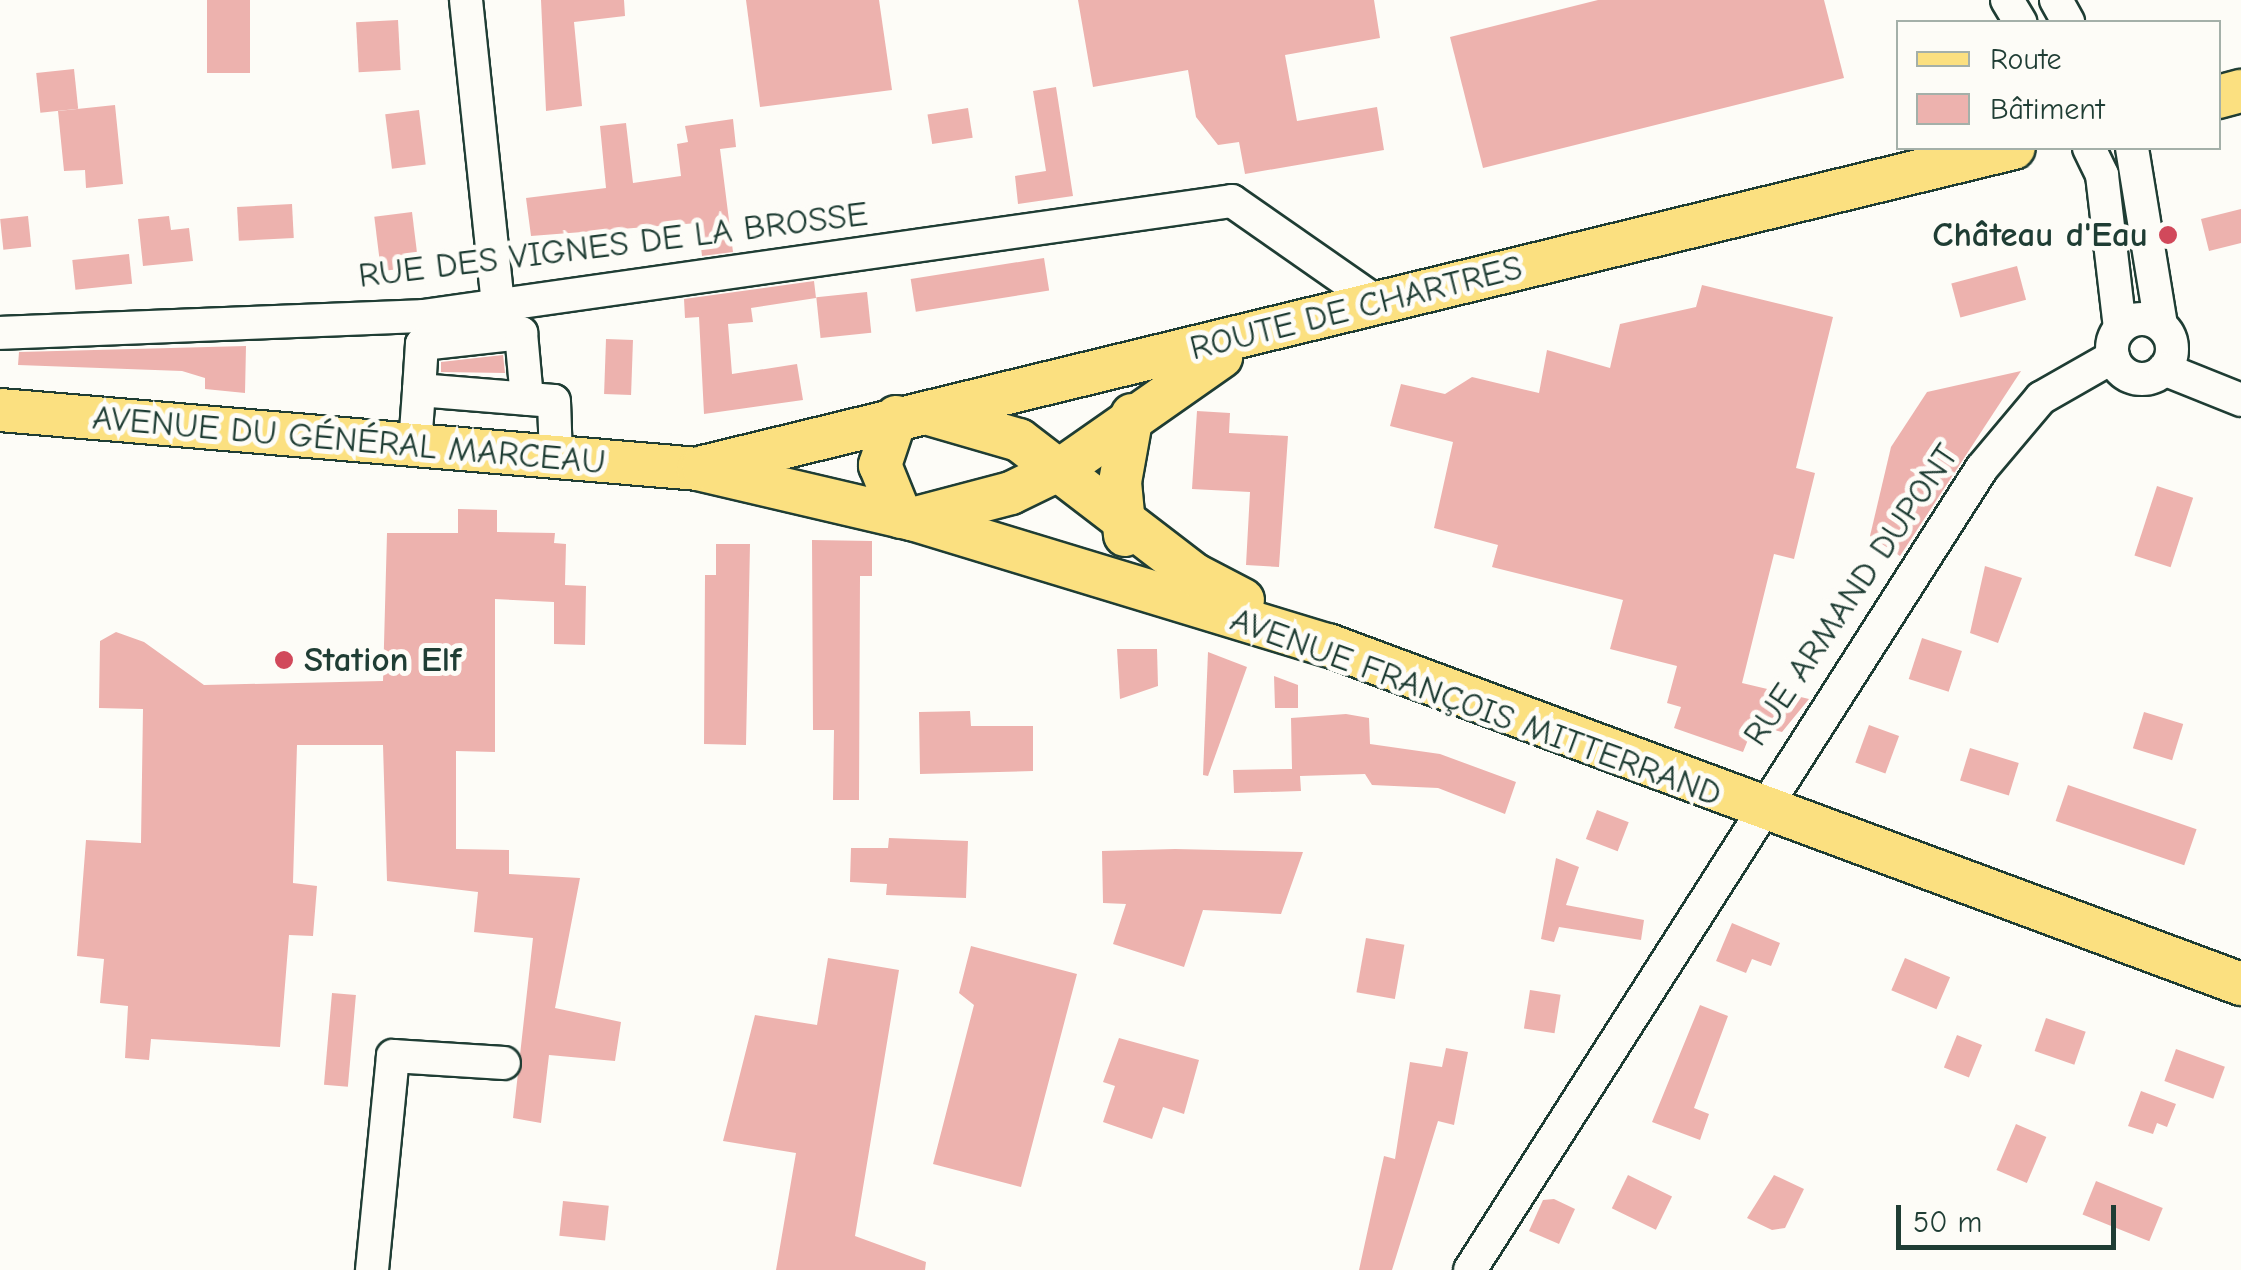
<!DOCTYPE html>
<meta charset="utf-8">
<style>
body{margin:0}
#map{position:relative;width:2241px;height:1270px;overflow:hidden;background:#fdfcf7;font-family:"Comic Neue",sans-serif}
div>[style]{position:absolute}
.building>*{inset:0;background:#edb2ae;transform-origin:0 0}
.roads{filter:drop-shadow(2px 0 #1f3d34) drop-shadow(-2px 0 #1f3d34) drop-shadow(0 2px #1f3d34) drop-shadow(0 -2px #1f3d34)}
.minor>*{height:32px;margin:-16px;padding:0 16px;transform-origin:16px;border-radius:16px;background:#fdfcf7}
.minor>.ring{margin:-16px;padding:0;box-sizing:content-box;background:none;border:32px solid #fdfcf7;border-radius:50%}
.major>*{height:42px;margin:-21px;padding:0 21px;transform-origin:21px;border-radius:21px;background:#fbe080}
.dots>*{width:28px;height:28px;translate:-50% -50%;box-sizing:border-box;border:5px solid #fdfcf7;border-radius:50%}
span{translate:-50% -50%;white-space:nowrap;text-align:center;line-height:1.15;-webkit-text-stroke:10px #fdfcf7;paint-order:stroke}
.poi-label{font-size:35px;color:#1f3d34;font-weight:700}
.right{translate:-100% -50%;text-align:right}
.left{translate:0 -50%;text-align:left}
.street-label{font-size:35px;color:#1f3d34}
.legend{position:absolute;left:1896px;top:20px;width:325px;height:130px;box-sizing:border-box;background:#fdfcf7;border:2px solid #a4b0a9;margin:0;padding:12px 18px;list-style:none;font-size:30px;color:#1f3d34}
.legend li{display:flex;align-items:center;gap:20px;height:50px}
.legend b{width:50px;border:2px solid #a4b0a9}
.scale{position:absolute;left:1896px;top:1205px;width:220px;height:45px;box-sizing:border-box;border:5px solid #1f3d34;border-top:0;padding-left:12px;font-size:30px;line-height:35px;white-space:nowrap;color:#1f3d34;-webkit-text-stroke:8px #fdfcf7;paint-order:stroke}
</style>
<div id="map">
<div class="building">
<div style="left:207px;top:0;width:43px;height:73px"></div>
<div style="clip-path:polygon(541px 0,624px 0,625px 16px,574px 22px,582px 106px,546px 111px)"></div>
<div style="clip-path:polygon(746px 0,879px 0,892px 90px,760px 107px)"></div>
<div style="clip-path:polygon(1078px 0,1374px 0,1380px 38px,1285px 55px,1297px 121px,1377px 107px,1384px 150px,1245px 174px,1239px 142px,1218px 145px,1196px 117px,1188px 70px,1093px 87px)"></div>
<div style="clip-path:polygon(1598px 0,1824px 0,1844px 78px,1483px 168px,1450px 37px)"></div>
<div style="left:398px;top:20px;width:50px;height:42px;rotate:87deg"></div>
<div style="left:74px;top:69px;width:40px;height:38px;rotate:84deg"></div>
<div style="clip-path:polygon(1056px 87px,1073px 196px,1018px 204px,1015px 176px,1046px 171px,1033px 91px)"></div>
<div style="clip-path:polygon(115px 105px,123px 184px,86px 188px,85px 170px,64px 171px,58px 111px)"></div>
<div style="left:968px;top:108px;width:30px;height:41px;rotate:81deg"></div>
<div style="left:419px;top:110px;width:55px;height:34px;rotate:83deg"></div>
<div style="clip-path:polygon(733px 119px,736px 147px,720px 149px,733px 252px,702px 256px,698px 223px,531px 236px,526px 198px,606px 188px,600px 126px,626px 123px,633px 183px,681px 176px,677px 144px,688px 142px,685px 126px)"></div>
<div style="left:292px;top:204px;width:34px;height:55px;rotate:87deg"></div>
<div style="clip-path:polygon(2241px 209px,2241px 243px,2209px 251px,2201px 219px)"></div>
<div style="left:412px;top:212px;width:55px;height:38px;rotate:83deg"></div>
<div style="left:28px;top:216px;width:31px;height:28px;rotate:84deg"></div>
<div style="clip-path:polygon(169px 216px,171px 230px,189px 228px,193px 261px,143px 266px,138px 219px)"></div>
<div style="left:129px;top:254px;width:30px;height:57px;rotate:84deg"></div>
<div style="left:1044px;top:258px;width:33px;height:135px;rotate:81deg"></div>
<div style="left:2017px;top:266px;width:35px;height:68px;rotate:75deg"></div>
<div style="clip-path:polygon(814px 281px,816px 298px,751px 308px,753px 322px,728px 324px,732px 374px,797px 364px,803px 400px,704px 414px,699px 317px,685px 318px,684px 299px)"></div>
<div style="clip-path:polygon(1702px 285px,1833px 317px,1796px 468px,1815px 473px,1794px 559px,1774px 554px,1742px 683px,1809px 699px,1782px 732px,1754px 725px,1743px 752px,1674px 728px,1681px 707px,1667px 703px,1677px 666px,1610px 649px,1623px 600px,1492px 567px,1498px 545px,1434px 528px,1453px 442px,1390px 426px,1401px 384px,1445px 394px,1472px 377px,1539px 393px,1547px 350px,1610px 368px,1620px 324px,1696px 307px)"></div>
<div style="left:867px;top:292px;width:41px;height:51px;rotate:84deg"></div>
<div style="left:606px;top:339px;width:27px;height:55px;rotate:2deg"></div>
<div style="clip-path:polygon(246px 346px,245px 393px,205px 389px,205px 378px,182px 371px,18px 365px,19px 352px)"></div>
<div style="clip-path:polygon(503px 355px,505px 373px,441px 372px,441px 362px)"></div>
<div style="clip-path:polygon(2021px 371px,1900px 556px,1870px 536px,1891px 447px,1927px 392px)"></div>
<div style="clip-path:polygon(1197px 411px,1230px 413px,1229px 433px,1288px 436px,1279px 567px,1246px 565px,1250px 492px,1192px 489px)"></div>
<div style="left:2157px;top:486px;width:38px;height:73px;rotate:18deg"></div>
<div style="clip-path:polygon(458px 509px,497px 510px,497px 532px,555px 533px,554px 543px,566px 544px,565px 585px,586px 586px,585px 645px,554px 644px,554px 602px,495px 599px,495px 752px,456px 751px,456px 849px,509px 850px,509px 874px,580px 878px,555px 1008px,621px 1022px,615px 1061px,549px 1055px,541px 1123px,513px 1118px,533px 938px,474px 932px,478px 892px,387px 881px,383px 745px,297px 745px,293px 883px,317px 886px,313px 936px,289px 935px,280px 1047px,151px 1039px,149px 1060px,125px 1058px,128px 1006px,100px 1003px,104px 959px,77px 956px,86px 840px,141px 843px,143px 709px,99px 708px,100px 641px,116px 632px,144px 642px,204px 685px,383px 681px,387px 533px,458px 533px)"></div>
<div style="clip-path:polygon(812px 540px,872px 541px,872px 576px,860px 576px,859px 800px,833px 800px,834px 730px,813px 730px)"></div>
<div style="clip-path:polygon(716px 544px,750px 544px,746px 745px,704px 744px,705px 575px,716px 575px)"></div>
<div style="clip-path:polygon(1985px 566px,2022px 578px,1998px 643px,1970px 633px)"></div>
<div style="left:1922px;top:638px;width:42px;height:43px;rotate:18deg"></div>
<div style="clip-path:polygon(1117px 649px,1157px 649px,1158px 686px,1120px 699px)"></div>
<div style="clip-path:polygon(1208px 652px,1247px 667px,1208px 776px,1203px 775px)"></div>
<div style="clip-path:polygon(1274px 676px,1298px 685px,1298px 708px,1275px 708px)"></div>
<div style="clip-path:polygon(970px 711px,971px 726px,1033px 726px,1033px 771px,920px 774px,919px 712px)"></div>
<div style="left:2144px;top:712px;width:41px;height:38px;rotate:17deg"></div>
<div style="clip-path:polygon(1346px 714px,1369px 718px,1370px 744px,1440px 754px,1516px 782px,1505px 814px,1438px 788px,1372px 785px,1365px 774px,1300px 776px,1301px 791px,1234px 793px,1233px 770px,1292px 769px,1291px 718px)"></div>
<div style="left:1869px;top:725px;width:32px;height:40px;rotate:20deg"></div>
<div style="left:1970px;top:748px;width:51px;height:34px;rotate:17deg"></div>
<div style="left:2068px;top:785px;width:136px;height:38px;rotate:19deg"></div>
<div style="left:1597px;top:810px;width:34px;height:31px;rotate:21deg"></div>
<div style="clip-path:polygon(889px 838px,968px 841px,966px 898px,886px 895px,887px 884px,850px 882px,851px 848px,888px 848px)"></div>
<div style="clip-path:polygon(1102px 851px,1175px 849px,1303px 852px,1281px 914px,1203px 910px,1184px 967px,1113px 944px,1126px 904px,1103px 903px)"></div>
<div style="clip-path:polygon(1556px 858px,1579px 867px,1566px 905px,1644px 920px,1641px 940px,1559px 927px,1554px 942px,1541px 939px)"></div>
<div style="clip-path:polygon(1732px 923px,1780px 943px,1771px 966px,1752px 959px,1746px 973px,1716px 961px)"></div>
<div style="left:1366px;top:938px;width:39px;height:55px;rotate:10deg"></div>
<div style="clip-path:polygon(971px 946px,1077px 974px,1021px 1187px,933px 1164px,974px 1005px,959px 993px)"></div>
<div style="clip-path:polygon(828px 958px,899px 970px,855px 1236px,926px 1262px,925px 1270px,776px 1270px,796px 1153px,723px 1141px,755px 1015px,817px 1025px)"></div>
<div style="left:1905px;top:958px;width:49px;height:35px;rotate:23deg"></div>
<div style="left:1530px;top:990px;width:31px;height:39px;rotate:9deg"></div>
<div style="left:332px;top:993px;width:24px;height:92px;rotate:5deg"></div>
<div style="clip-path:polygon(1700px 1005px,1728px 1016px,1694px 1108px,1709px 1114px,1700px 1140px,1652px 1122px)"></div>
<div style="left:2046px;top:1018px;width:42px;height:35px;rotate:19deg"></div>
<div style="left:1957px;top:1035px;width:27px;height:35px;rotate:22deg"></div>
<div style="clip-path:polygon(1119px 1038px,1199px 1060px,1184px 1114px,1163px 1107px,1152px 1139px,1103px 1122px,1115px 1086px,1103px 1082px)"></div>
<div style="clip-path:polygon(1446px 1048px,1468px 1052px,1454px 1125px,1438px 1121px,1392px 1270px,1359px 1270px,1384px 1156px,1395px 1159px,1410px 1062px,1442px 1067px)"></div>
<div style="left:2176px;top:1049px;width:52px;height:34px;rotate:20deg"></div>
<div style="clip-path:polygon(2141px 1091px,2176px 1104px,2167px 1127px,2157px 1123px,2153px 1134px,2128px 1126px)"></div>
<div style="left:2016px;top:1124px;width:33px;height:50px;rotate:23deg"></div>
<div style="left:1628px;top:1175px;width:49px;height:37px;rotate:26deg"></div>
<div style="clip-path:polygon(1774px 1175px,1804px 1189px,1785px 1228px,1772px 1230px,1747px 1218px)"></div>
<div style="left:2096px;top:1181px;width:72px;height:36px;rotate:22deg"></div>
<div style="clip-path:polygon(1554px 1199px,1575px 1209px,1559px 1244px,1529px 1231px,1543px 1200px)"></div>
<div style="left:563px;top:1201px;width:46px;height:35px;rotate:6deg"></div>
</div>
<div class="roads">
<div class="minor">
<div style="left:466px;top:0;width:308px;rotate:84deg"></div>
<div style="left:2007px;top:0;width:26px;rotate:59deg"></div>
<div style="left:2056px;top:0;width:25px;rotate:61deg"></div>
<div style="left:2089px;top:148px;width:30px;rotate:64deg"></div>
<div style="left:2102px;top:175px;width:154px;rotate:83.3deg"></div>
<div style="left:2132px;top:148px;width:179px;rotate:80.7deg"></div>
<div class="ring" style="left:2112px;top:319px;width:28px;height:28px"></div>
<div style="left:0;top:333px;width:423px;rotate:-2.3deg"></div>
<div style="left:423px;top:316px;width:817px;rotate:-8.09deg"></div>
<div style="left:1232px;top:201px;width:178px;rotate:34.9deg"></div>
<div style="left:2164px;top:369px;width:83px;rotate:21.9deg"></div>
<div style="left:419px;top:390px;width:46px;rotate:-86.3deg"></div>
<div style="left:422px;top:344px;width:100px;rotate:-6.3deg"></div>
<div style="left:521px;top:333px;width:66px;rotate:84.8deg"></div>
<div style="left:415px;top:445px;width:55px;rotate:-85.8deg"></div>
<div style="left:419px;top:390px;width:135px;rotate:4.7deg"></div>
<div style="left:554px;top:401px;width:56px;rotate:88deg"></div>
<div style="left:372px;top:1270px;width:215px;rotate:-84.4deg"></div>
<div style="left:393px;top:1056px;width:111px;rotate:3.6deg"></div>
<div style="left:1470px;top:1270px;width:951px;rotate:-57.45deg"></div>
<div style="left:1982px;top:468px;width:92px;rotate:-49.9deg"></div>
<div style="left:2041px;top:398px;width:83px;rotate:-29.7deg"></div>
</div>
<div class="major">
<div style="left:2218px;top:97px;width:24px;rotate:-15deg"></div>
<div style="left:0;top:410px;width:700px;rotate:4.83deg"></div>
<div style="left:698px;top:469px;width:220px;rotate:13.2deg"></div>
<div style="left:912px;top:519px;width:435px;rotate:16.9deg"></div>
<div style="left:1328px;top:645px;width:974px;rotate:20.37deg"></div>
<div style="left:926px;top:413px;width:97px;rotate:16.2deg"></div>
<div style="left:1019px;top:440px;width:222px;rotate:37.5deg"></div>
<div style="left:1195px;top:575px;width:54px;rotate:27.5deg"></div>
<div style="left:896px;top:417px;width:51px;rotate:108.4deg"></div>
<div style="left:880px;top:465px;width:56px;rotate:68deg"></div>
<div style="left:703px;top:467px;width:1349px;rotate:-13.68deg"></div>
<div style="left:912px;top:519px;width:102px;rotate:-14.7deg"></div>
<div style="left:1011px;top:493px;width:59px;rotate:-26.1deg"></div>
<div style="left:1064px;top:467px;width:192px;rotate:-35deg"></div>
<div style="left:1125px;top:535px;width:53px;rotate:-95.4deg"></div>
<div style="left:1120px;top:482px;width:68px;rotate:-79.8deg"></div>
</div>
</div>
<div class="dots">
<div style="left:2168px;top:235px;background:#d1495b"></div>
<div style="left:284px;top:660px;background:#d1495b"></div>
</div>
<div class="poi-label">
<span class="right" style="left:2148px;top:235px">Château d'Eau</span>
<span class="left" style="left:304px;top:660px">Station Elf</span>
</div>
<div class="street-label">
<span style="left:613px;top:245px;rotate:-7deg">RUE DES VIGNES DE LA BROSSE</span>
<span style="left:1356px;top:308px;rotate:-14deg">ROUTE DE CHARTRES</span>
<span style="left:349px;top:440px;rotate:5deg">AVENUE DU GÉNÉRAL MARCEAU</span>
<span style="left:1851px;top:595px;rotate:-56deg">RUE ARMAND DUPONT</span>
<span style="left:1476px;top:707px;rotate:20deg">AVENUE FRANÇOIS MITTERRAND</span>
</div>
<ul class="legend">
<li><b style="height:12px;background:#fbe080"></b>Route</li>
<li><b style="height:28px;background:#edb2ae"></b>Bâtiment</li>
</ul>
<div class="scale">50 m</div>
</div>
